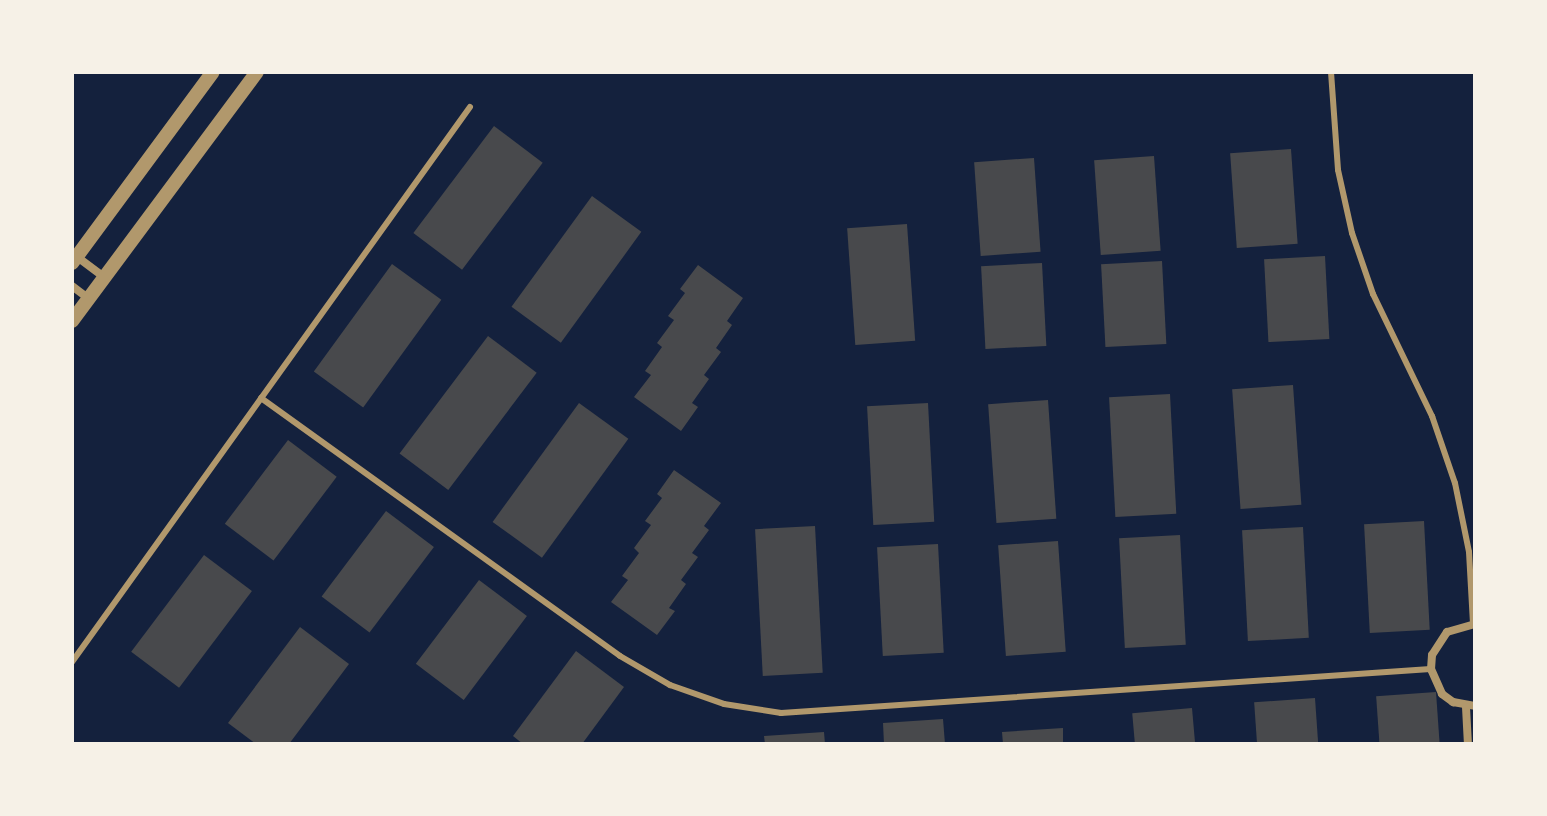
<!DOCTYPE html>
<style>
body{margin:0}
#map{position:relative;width:1547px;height:816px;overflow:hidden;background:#14213d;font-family:"Libre Baskerville",serif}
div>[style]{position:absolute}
.building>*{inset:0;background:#48494c;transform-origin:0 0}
.service>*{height:6px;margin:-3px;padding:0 3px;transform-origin:3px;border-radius:3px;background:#b1986c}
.minor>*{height:8px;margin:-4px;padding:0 4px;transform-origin:4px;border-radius:4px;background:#b1986c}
.tertiary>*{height:14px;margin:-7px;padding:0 7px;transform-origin:7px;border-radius:7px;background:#b1986c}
span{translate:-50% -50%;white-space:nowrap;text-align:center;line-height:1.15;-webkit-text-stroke:6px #f6f1e7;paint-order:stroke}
.frame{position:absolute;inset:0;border:74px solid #f6f1e7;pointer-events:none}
</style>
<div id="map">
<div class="building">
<div style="left:494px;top:126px;width:61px;height:134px;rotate:37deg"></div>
<div style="left:1291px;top:149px;width:95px;height:61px;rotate:86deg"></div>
<div style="left:1154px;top:156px;width:95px;height:60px;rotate:86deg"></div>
<div style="left:1034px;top:158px;width:94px;height:60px;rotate:86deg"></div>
<div style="left:592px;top:196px;width:61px;height:137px;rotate:36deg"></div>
<div style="left:907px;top:224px;width:117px;height:60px;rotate:86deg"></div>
<div style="left:1325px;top:256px;width:83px;height:61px;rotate:87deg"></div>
<div style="left:1162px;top:261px;width:83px;height:61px;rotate:87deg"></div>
<div style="left:1042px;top:263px;width:83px;height:61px;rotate:87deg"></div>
<div style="left:392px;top:264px;width:61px;height:133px;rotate:36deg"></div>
<div style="clip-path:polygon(698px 265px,743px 298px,727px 321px,732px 325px,716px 348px,721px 352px,704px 375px,709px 379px,692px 403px,698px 407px,681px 431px,634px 397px,651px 375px,645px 371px,662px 347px,657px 343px,674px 320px,668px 316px,685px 293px,680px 289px)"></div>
<div style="left:488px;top:336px;width:61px;height:147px;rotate:37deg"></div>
<div style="left:1293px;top:385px;width:120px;height:61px;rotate:86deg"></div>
<div style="left:1170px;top:394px;width:120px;height:61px;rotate:87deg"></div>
<div style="left:1048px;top:400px;width:119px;height:60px;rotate:86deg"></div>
<div style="left:579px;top:403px;width:61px;height:147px;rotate:36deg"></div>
<div style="left:928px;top:403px;width:119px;height:61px;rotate:87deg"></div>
<div style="left:288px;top:440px;width:61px;height:105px;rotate:37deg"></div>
<div style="clip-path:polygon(674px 470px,721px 503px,704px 526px,709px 530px,692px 553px,698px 557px,681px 580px,686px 584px,669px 608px,675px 611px,657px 635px,611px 602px,628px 580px,622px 576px,639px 553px,634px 548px,651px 525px,645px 521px,662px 498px,657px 494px)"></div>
<div style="left:386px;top:511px;width:60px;height:107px;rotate:37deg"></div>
<div style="left:1424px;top:521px;width:109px;height:60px;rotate:87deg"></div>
<div style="left:815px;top:526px;width:147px;height:60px;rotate:87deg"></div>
<div style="left:1303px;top:527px;width:111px;height:61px;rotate:87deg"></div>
<div style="left:1180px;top:535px;width:110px;height:61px;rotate:87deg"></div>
<div style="left:1058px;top:541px;width:111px;height:60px;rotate:86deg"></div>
<div style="left:938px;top:544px;width:109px;height:61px;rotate:87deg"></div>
<div style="left:204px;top:555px;width:60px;height:121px;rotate:37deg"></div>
<div style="left:479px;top:580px;width:60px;height:105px;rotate:37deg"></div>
<div style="clip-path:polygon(300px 627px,349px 664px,289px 744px,256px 744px,228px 723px)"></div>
<div style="clip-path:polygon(576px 651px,624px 687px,582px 744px,523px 744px,513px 736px)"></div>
<div style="left:1436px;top:692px;width:52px;height:60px;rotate:86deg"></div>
<div style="left:1315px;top:698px;width:46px;height:61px;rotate:86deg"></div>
<div style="left:1192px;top:708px;width:36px;height:60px;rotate:85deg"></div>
<div style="clip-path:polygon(943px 719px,945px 744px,884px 744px,883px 723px)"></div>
<div style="clip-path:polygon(1063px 728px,1063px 744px,1003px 744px,1002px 732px)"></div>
<div style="clip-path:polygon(824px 732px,825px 744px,765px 744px,764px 736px)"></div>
</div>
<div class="service">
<div style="left:1331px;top:72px;width:98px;rotate:85.9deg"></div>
<div style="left:1338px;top:170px;width:65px;rotate:77.5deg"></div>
<div style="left:1352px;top:233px;width:65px;rotate:71deg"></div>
<div style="left:1373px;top:294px;width:136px;rotate:64.2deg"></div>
<div style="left:1432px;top:416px;width:71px;rotate:71.1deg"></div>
<div style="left:1455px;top:483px;width:70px;rotate:78.5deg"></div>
<div style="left:1469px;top:552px;width:71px;rotate:86.8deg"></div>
<div style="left:261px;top:398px;width:442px;rotate:35.7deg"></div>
<div style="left:620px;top:656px;width:58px;rotate:30.1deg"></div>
<div style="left:670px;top:685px;width:57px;rotate:19.4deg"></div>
<div style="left:724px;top:704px;width:58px;rotate:9deg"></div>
<div style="left:781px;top:713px;width:651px;rotate:-3.87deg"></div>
<div style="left:72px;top:662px;width:683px;rotate:-54.36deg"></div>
</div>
<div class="minor">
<div style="left:76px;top:256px;width:35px;rotate:37deg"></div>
<div style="left:72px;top:286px;width:21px;rotate:37deg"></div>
<div style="left:1475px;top:624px;width:29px;rotate:164deg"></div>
<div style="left:1447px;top:632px;width:27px;rotate:123deg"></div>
<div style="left:1432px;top:655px;width:14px;rotate:94deg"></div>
<div style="left:1431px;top:669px;width:27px;rotate:66deg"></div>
<div style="left:1442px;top:694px;width:14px;rotate:36deg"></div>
<div style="left:1453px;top:702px;width:22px;rotate:10deg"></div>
<div style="left:1466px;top:707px;width:37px;rotate:87deg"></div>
</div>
<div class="tertiary">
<div style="left:72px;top:263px;width:237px;rotate:-53.6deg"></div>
<div style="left:72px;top:321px;width:310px;rotate:-53.4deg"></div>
</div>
<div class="frame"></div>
</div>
